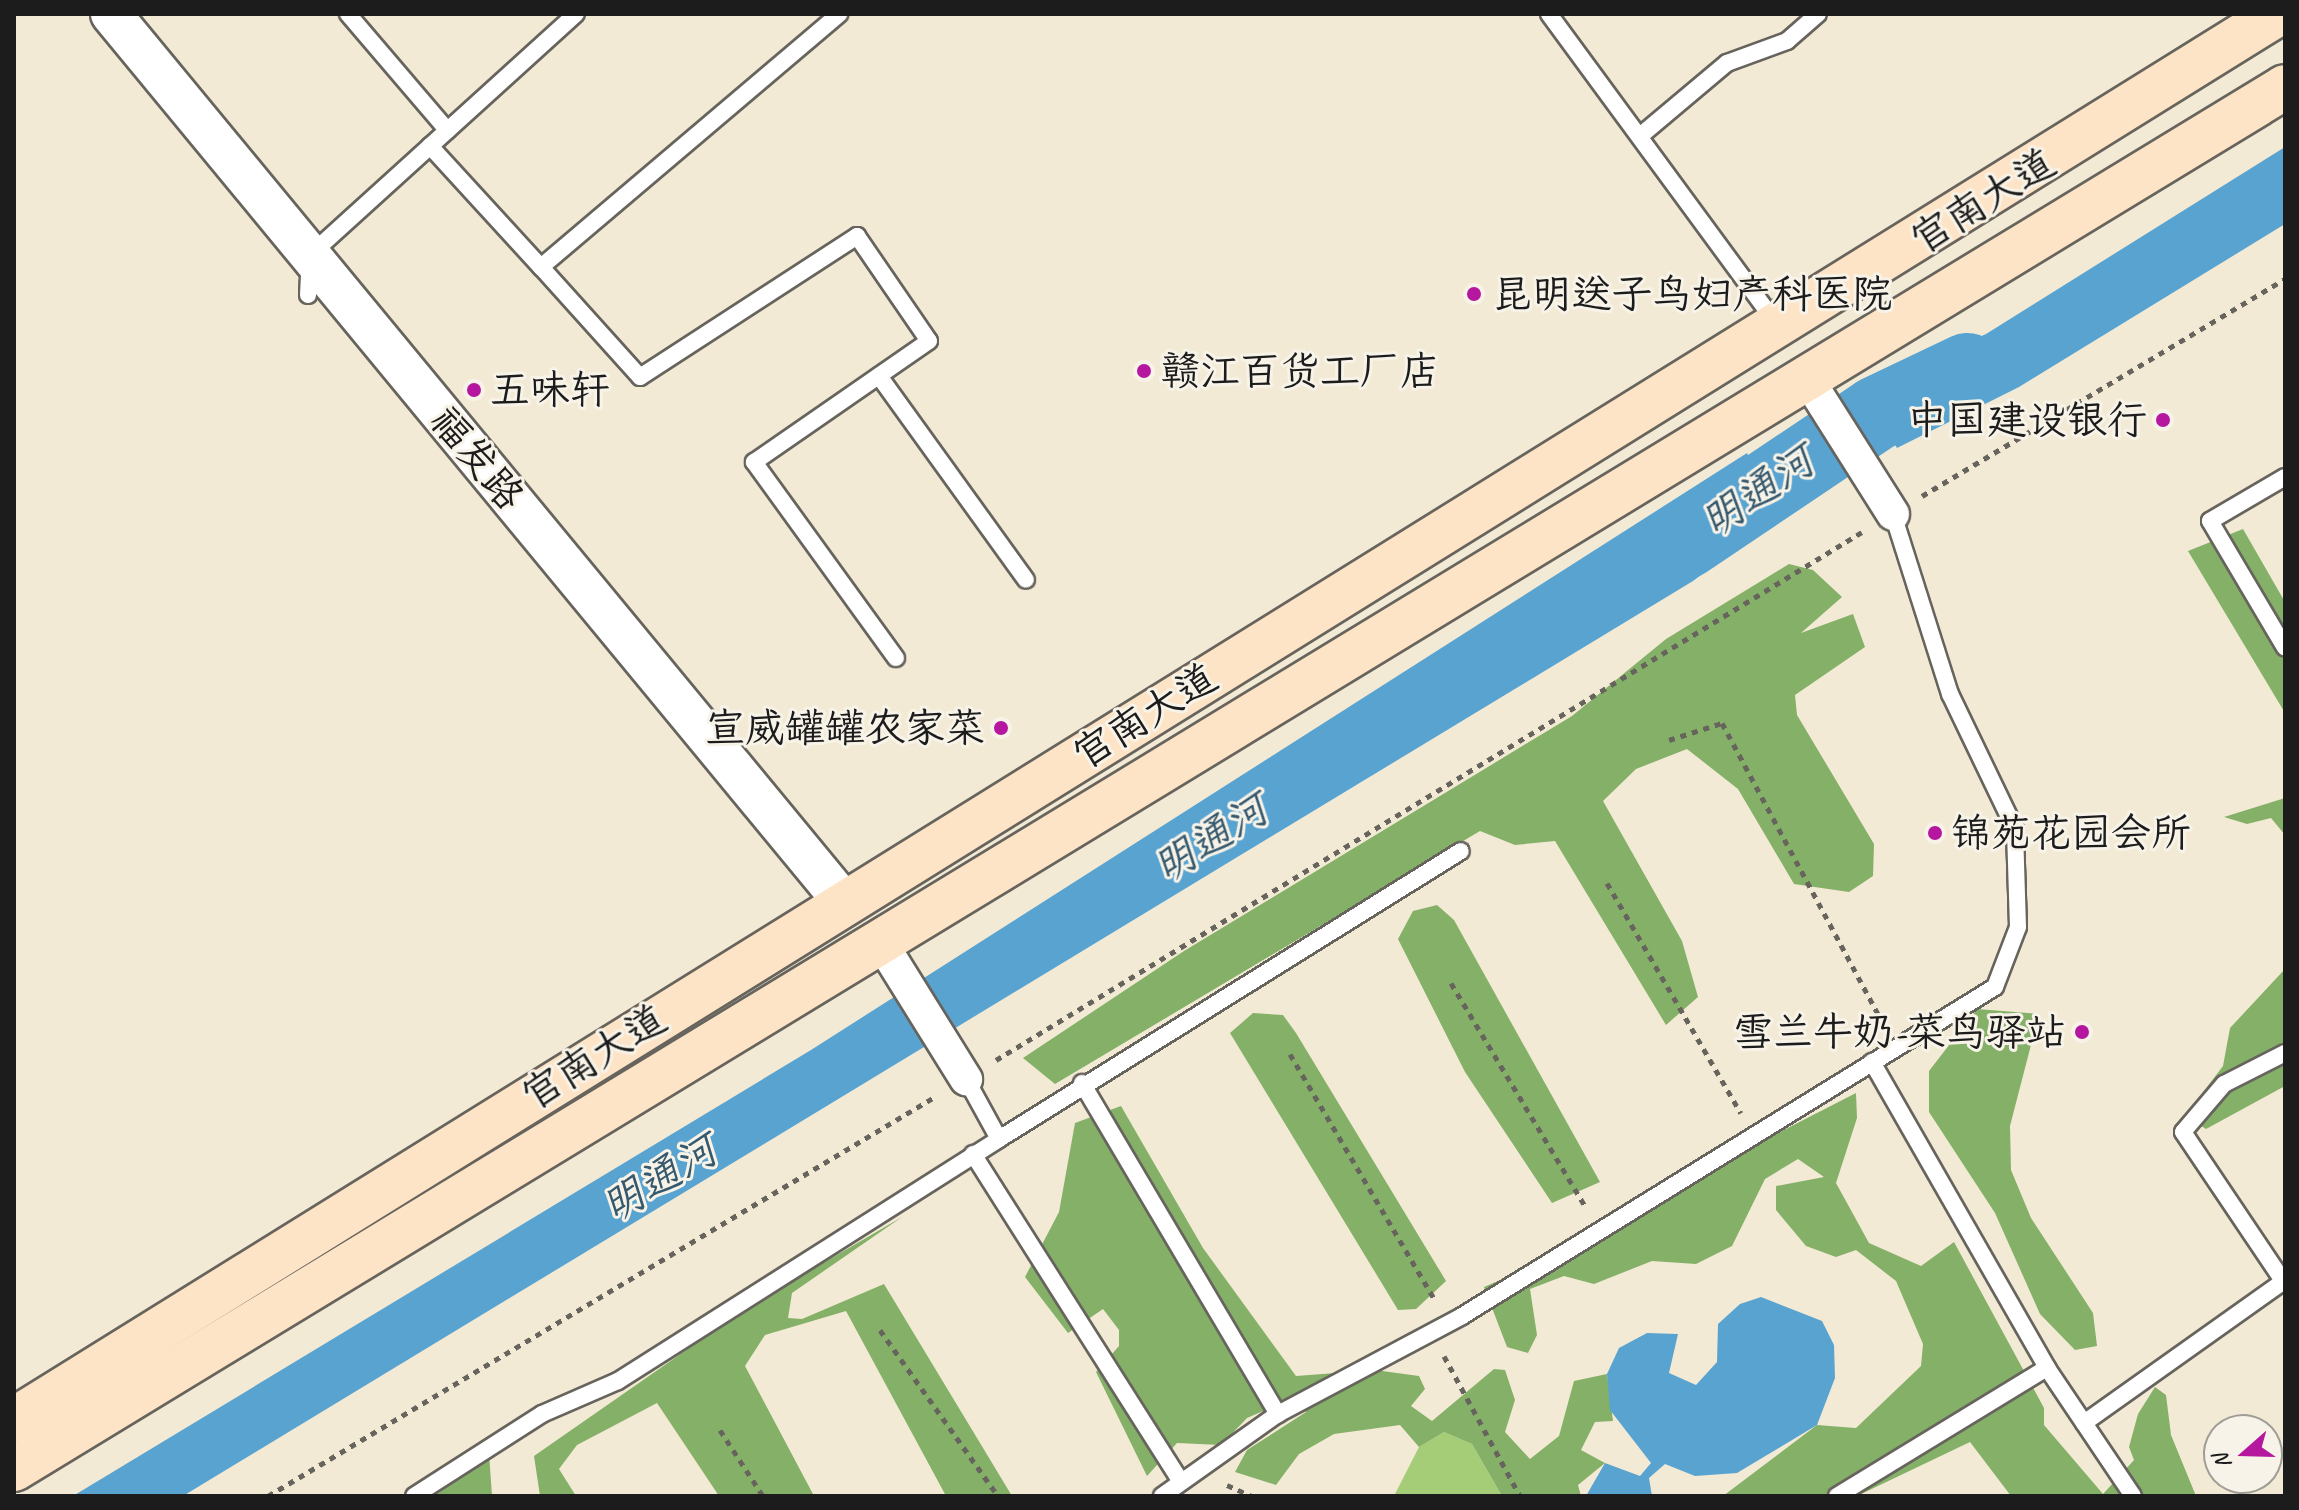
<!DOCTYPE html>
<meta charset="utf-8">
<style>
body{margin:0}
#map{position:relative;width:2299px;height:1510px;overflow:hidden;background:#f3ead5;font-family:Caveat,"LXGW WenKai TC",sans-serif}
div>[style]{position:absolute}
.green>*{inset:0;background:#a5cc77}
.forest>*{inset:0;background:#84b068}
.water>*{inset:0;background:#59a3d1}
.pier>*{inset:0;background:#f3ead5;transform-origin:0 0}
.river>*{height:74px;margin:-37px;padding:0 37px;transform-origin:37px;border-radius:37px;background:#59a3d1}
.path>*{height:5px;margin-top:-2.5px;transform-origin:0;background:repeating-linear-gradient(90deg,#67645d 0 6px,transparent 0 12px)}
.roads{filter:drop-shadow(2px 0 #67645d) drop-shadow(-2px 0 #67645d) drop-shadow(0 2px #67645d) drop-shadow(0 -2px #67645d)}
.service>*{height:16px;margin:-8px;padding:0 8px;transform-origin:8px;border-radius:8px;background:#fff}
.minor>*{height:32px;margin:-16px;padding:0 16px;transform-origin:16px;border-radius:16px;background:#fff}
.tertiary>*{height:40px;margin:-20px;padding:0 20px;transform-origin:20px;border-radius:20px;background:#fff}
.secondary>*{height:44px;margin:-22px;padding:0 22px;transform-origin:22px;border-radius:22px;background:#fee4c6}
.dots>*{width:22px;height:22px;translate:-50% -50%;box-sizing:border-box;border:4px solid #f7f3e8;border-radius:50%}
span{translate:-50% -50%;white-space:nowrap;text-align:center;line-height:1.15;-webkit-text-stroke:6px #f7f3e8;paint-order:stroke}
.street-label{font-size:40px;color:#1c1c1c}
.poi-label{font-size:40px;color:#1c1c1c}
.left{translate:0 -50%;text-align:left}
.right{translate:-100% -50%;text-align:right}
.water-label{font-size:42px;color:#37596d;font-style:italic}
.frame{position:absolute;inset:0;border:16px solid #1c1c1c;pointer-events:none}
.north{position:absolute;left:2203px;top:1414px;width:80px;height:80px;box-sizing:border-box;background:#f7f3e8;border:2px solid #9f9d96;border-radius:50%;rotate:250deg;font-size:22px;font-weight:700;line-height:32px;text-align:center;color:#1c1c1c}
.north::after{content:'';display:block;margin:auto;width:28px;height:36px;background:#b5179e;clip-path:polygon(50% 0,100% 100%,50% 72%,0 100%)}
</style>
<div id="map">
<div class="green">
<div style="clip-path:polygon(1444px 1432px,1472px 1444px,1502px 1496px,1394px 1496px,1419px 1447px)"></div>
</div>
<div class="forest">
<div style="clip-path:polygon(2243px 529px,2285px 602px,2285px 713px,2188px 551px)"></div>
<div style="clip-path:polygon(1789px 564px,1813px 570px,1842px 597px,1801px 633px,1853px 614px,1865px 647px,1795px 695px,1797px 715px,1874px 844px,1873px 876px,1849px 892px,1794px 884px,1738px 789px,1687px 749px,1636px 769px,1603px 801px,1682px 941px,1698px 997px,1666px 1025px,1555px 841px,1515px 845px,1480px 831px,1055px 1084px,1023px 1058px,1184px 951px,1572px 716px,1666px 639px)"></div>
<div style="clip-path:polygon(2285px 798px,2285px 835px,2271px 818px,2247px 824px,2224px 817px)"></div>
<div style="clip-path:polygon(1437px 905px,1454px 920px,1600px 1182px,1552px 1203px,1465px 1072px,1398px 939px,1413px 911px)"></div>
<div style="clip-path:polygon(2285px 969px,2285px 1086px,2206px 1129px,2185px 1116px,2223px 1066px,2230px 1028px)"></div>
<div style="clip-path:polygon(1977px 1009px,2039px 1014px,2010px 1126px,2011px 1170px,2031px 1218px,2093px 1313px,2097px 1346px,2075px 1350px,2040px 1314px,1995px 1213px,1929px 1112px,1929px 1071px)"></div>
<div style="clip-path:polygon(1253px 1013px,1283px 1015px,1296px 1033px,1446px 1281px,1416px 1309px,1398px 1310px,1230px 1033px)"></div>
<div style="clip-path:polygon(1856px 1093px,1857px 1118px,1836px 1183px,1869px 1243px,1921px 1266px,1954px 1242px,2044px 1408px,2044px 1425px,2103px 1494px,2134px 1460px,2129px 1447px,2138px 1414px,2155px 1387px,2166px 1395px,2171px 1435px,2196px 1496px,2011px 1496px,1970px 1442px,1857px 1496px,1723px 1496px,1817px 1425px,1856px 1428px,1921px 1366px,1923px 1344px,1896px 1281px,1856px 1250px,1836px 1257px,1806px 1246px,1776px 1210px,1776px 1186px,1824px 1177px,1798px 1159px,1765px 1179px,1732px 1246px,1696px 1264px,1652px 1261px,1594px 1284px,1564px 1276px,1530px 1289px,1537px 1335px,1528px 1353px,1507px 1347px,1484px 1287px,1626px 1226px,1725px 1160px)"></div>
<div style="clip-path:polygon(1121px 1106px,1203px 1248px,1296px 1376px,1375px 1370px,1419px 1376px,1425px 1389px,1411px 1406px,1432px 1421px,1494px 1369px,1505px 1370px,1515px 1400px,1505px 1432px,1530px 1459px,1559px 1436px,1574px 1381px,1607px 1374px,1613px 1421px,1595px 1422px,1581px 1450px,1605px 1463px,1578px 1485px,1581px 1496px,1502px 1496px,1472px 1444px,1444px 1432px,1419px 1447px,1400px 1425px,1334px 1434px,1299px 1454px,1276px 1485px,1235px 1472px,1247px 1450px,1306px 1412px,1293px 1398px,1247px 1418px,1221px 1445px,1177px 1443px,1147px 1476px,1096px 1372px,1119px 1346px,1119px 1330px,1103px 1309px,1068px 1333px,1025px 1277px,1059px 1212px,1075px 1123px)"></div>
<div style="clip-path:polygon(902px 1217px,792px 1293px,788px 1318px,802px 1319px,884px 1284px,1012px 1496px,946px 1496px,846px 1311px,765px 1335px,745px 1366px,814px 1496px,719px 1496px,657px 1403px,577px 1445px,559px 1469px,576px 1496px,540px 1496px,534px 1456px,751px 1305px)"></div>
<div style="clip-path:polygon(489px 1453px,492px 1496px,435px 1496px)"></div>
</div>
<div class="water">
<div style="clip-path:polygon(2285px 147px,2285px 224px,2019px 387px,1897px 448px,1861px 389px,1986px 334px)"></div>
<div style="clip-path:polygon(1747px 453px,1784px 513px,1693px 581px,183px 1496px,73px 1496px,811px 1050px)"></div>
<div style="clip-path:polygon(1761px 1297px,1822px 1321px,1834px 1345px,1835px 1378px,1817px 1425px,1737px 1473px,1695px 1476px,1665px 1464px,1649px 1478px,1652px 1496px,1586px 1496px,1605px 1463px,1640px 1476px,1651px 1463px,1610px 1410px,1607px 1374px,1619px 1348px,1647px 1333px,1678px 1334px,1669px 1373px,1696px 1385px,1717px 1362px,1718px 1324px,1740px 1304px)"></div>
</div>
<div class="pier">
<div style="left:1861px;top:389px;width:69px;height:4px;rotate:59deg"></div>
<div style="clip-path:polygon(1751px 451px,1787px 511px,1747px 453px)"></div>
</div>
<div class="river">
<div style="left:1685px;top:542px;width:231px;rotate:-33.9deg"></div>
<div style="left:1877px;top:413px;width:100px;rotate:-25.5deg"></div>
</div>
<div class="path">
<div style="left:1922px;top:496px;width:423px;rotate:-30.9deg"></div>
<div style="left:1669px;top:740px;width:56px;rotate:-17.8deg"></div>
<div style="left:1722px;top:723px;width:343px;rotate:61.8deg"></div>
<div style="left:1607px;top:883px;width:266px;rotate:59.8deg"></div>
<div style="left:1451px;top:983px;width:262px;rotate:59deg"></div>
<div style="left:1290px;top:1054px;width:283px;rotate:59.5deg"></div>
<div style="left:996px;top:1060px;width:1014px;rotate:-31.37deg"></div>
<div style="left:880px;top:1330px;width:204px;rotate:54.6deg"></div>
<div style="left:1444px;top:1356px;width:159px;rotate:61.5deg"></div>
<div style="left:720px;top:1430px;width:79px;rotate:56.9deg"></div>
<div style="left:1227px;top:1485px;width:27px;rotate:24deg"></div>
<div style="left:268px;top:1496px;width:779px;rotate:-30.91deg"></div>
</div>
<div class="roads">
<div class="service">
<div style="left:348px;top:14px;width:153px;rotate:49.5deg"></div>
<div style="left:1549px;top:14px;width:382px;rotate:53.7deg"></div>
<div style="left:1640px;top:136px;width:114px;rotate:-40deg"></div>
<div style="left:1727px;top:63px;width:64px;rotate:-20.1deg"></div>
<div style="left:1787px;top:41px;width:41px;rotate:-41.1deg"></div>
<div style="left:430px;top:146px;width:164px;rotate:47.5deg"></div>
<div style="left:541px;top:267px;width:391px;rotate:-40.3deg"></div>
<div style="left:541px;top:267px;width:148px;rotate:48deg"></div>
<div style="left:640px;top:377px;width:259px;rotate:-33deg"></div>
<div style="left:857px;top:236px;width:127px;rotate:55.6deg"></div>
<div style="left:929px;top:341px;width:213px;rotate:145.3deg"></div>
<div style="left:754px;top:462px;width:242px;rotate:54.1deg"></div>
<div style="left:308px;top:295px;width:40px;rotate:-87.1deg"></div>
<div style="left:310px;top:255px;width:359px;rotate:-42.2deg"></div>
<div style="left:879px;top:376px;width:251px;rotate:54.2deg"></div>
<div style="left:2285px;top:477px;width:87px;rotate:149.6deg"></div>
<div style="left:2210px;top:521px;width:147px;rotate:59.4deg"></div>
<div style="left:2285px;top:1053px;width:68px;rotate:153.1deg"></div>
<div style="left:2224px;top:1084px;width:63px;rotate:130.5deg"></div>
<div style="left:2183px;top:1132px;width:183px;rotate:56.1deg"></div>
<div style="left:1872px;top:1062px;width:353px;rotate:60.2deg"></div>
<div style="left:2047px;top:1368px;width:154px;rotate:56.1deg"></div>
<div style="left:1082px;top:1083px;width:385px;rotate:59.4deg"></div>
<div style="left:999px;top:1139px;width:544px;rotate:-31.94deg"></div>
<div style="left:973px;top:1154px;width:388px;rotate:57.6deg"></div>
<div style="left:2084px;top:1423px;width:247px;rotate:-35.4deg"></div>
<div style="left:414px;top:1496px;width:152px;rotate:-32.6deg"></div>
<div style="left:542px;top:1414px;width:83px;rotate:-23.5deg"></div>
<div style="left:618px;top:1381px;width:451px;rotate:-32.4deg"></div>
<div style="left:999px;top:1139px;width:68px;rotate:-118.8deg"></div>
<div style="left:1162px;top:1496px;width:142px;rotate:-35.3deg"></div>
<div style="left:1278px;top:1414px;width:208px;rotate:-28deg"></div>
<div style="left:1462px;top:1316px;width:626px;rotate:-31.69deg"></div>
<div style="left:1995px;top:987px;width:64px;rotate:-69deg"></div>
<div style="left:2018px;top:927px;width:98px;rotate:-91.8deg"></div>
<div style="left:2015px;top:829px;width:150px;rotate:-115.7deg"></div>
<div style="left:1950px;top:694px;width:189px;rotate:-107.6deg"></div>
<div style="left:1837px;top:1496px;width:246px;rotate:-31.4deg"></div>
</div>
<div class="minor">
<div style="left:1807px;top:378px;width:161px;rotate:57.7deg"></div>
<div style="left:880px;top:941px;width:163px;rotate:58.1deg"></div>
</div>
<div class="tertiary">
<div style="left:111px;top:14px;width:1150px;rotate:50.47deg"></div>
</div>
<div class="secondary">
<div style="left:14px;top:1420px;width:2664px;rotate:-31.85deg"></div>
<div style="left:14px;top:1469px;width:2658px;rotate:-31.32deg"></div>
</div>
</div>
<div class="dots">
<div style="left:1474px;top:294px;background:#b5179e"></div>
<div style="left:1144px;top:371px;background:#b5179e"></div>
<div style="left:474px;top:390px;background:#b5179e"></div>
<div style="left:2163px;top:420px;background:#b5179e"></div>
<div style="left:1001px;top:728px;background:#b5179e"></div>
<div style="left:1935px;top:833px;background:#b5179e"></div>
<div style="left:2082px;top:1032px;background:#b5179e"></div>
</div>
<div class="street-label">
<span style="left:1983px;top:201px;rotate:-32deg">官南大道</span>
<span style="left:477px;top:458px;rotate:50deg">福发路</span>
<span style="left:1145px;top:716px;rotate:-32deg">官南大道</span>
<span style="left:594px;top:1057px;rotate:-32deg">官南大道</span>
</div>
<div class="poi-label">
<span class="left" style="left:1492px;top:294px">昆明送子鸟妇产科医院</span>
<span class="left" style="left:1160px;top:371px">赣江百货工厂店</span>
<span class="left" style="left:490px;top:390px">五味轩</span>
<span class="right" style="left:2147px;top:420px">中国建设银行</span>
<span class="right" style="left:985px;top:728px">宣威罐罐农家菜</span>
<span class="left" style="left:1951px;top:833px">锦苑花园会所</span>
<span class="right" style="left:2066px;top:1032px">雪兰牛奶-菜鸟驿站</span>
</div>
<div class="water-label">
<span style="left:1758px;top:492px;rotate:-34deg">明通河</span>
<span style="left:1211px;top:839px;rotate:-32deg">明通河</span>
<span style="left:660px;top:1179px;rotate:-31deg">明通河</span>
</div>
<div class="frame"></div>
<div class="north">N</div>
</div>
